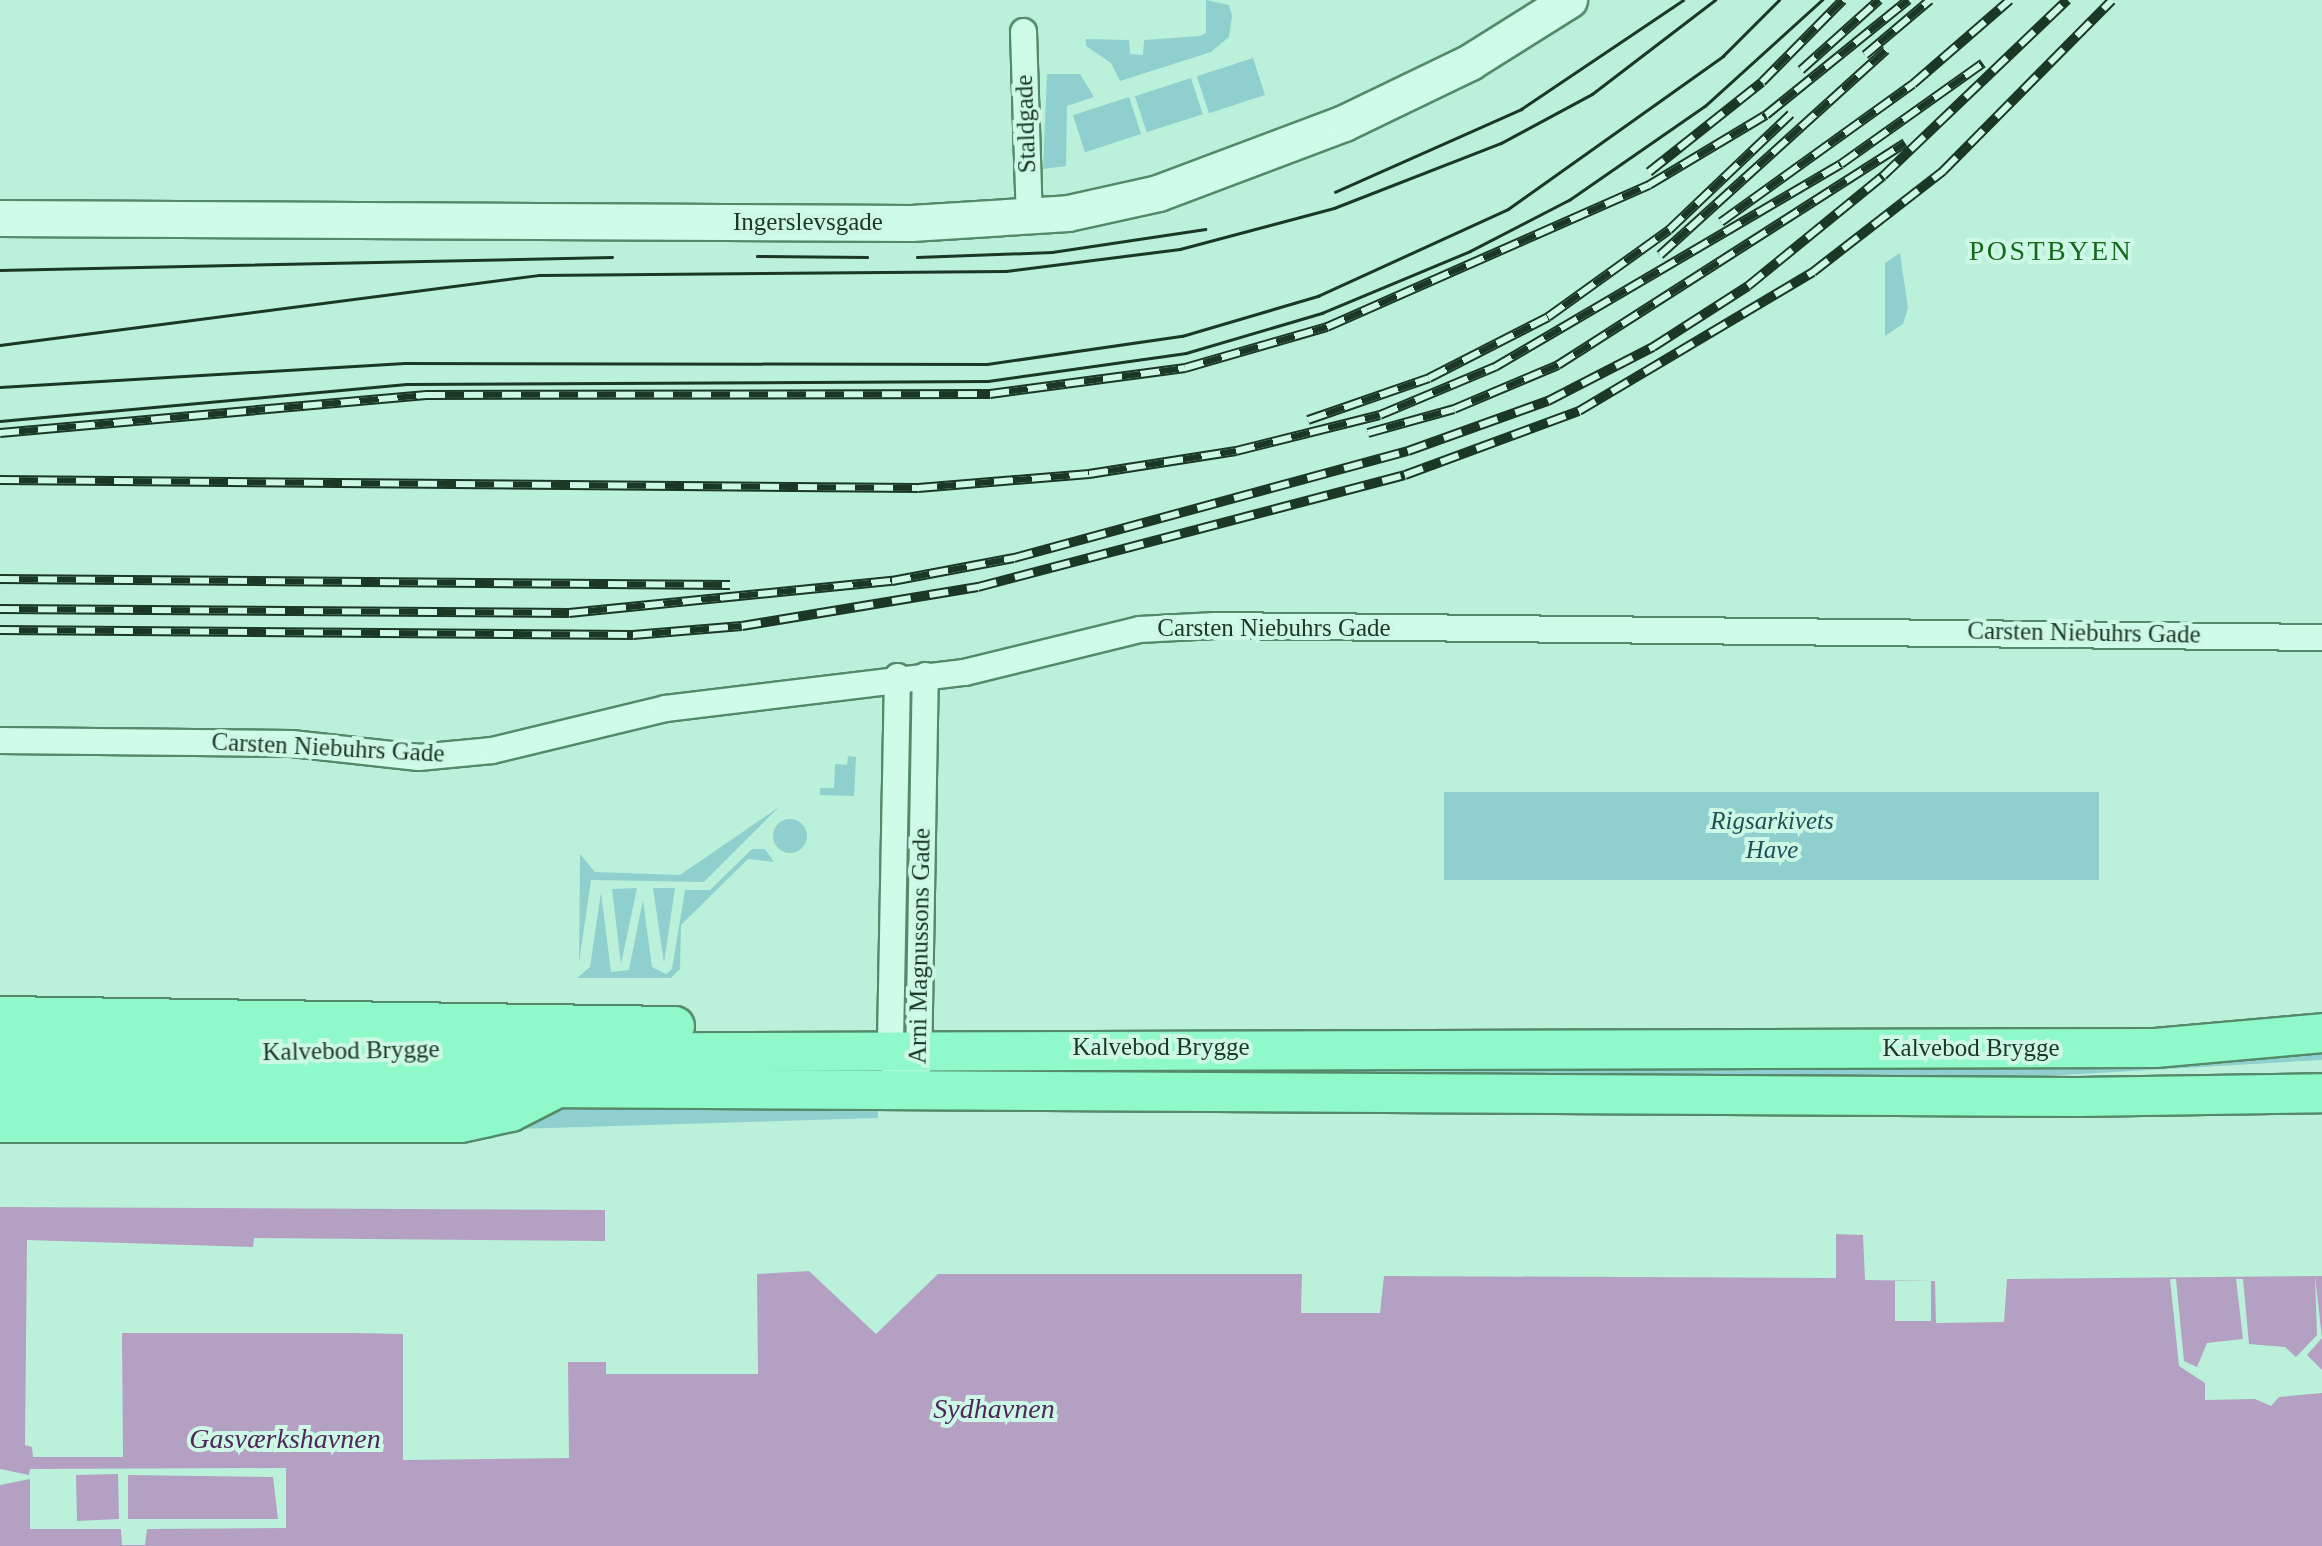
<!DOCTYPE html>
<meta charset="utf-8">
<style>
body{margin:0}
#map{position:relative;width:2322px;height:1546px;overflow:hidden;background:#bbf1da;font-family:"Times New Roman",serif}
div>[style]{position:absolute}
.green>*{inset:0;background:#8fd0ce;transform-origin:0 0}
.round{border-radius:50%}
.water>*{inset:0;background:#b3a0c2}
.pier>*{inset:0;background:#bbf1da;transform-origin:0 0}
.roads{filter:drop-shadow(2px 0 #548a69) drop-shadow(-2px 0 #548a69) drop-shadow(0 2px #548a69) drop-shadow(0 -2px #548a69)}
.street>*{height:25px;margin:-12.5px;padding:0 12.5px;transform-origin:12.5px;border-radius:12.5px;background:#cffce8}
.secondary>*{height:35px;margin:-17.5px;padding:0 17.5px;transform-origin:17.5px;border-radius:17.5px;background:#cffce8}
.primary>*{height:38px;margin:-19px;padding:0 19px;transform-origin:19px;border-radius:19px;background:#8ff9c9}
.tram>*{height:2.5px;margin:-1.25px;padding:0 1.25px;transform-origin:1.25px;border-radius:1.25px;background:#1a3824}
.rail>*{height:10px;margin-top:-5px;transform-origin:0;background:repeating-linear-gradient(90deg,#ccf8e5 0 19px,#1a3824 0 38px);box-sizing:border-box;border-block:2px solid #1a3824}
span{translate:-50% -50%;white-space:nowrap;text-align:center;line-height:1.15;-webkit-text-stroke:8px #ccf8e5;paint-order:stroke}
.street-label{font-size:25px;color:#1a3824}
.park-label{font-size:25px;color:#1f5056;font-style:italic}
.neighbourhood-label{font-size:28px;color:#16681b;letter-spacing:2.5px}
.water-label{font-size:28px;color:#4f2859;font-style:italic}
</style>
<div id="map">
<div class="green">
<div style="clip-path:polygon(1206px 0,1229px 5px,1232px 16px,1229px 37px,1211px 52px,1120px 81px,1111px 63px,1086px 46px,1086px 39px,1129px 40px,1130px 54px,1143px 55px,1144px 40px,1200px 36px,1206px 33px)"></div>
<div style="left:1253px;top:58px;width:39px;height:59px;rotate:72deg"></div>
<div style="clip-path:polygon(1047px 74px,1080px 74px,1094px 97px,1067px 106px,1066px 166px,1043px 169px)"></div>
<div style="left:1191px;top:78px;width:38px;height:59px;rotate:72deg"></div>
<div style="left:1129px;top:97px;width:39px;height:59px;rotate:72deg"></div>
<div style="clip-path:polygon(1900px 253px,1908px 308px,1903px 324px,1885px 336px,1885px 263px)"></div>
<div style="clip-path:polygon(848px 756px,856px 757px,854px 796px,820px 795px,820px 788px,834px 788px,835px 764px,847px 765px)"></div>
<div style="left:1444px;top:792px;width:655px;height:88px"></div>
<div style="clip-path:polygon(779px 807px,704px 882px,591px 880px,579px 963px,580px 854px,595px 872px,680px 875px)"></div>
<div class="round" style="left:773px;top:819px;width:34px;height:34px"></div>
<div style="clip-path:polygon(752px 849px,765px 849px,774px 862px,748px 859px,681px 925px,680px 969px,671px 978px,577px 978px,590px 967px,601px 892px,611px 972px,629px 970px,643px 900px,652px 967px,666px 974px,672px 969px,685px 890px,710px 890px)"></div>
<div style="clip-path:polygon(637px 888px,621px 964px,612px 889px)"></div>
<div style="clip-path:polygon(653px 888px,675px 888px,664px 963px)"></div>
<div style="clip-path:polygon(2322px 1050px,2322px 1060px,2028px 1077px,963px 1077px,963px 1070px,1125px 1071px,1172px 1065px)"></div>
<div style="clip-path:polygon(568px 1106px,878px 1110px,878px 1118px,483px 1130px)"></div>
</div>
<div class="water">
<div style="clip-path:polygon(0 1207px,605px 1210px,605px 1241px,254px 1238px,253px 1247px,27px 1240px,25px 1445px,32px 1447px,33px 1457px,123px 1457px,122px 1333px,350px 1333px,403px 1334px,403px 1460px,569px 1458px,568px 1362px,606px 1362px,606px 1374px,758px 1374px,757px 1274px,809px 1271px,876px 1334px,938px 1274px,1302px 1274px,1301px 1313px,1380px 1313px,1384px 1276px,1836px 1278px,1836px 1234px,1863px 1235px,1865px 1280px,1935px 1281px,1936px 1323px,2004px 1322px,2007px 1279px,2322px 1276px,2322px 1546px,0 1546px)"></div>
</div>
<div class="pier">
<div style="clip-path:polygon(2315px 1276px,2322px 1338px,2307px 1355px,2322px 1370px,2322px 1393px,2279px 1397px,2271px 1406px,2255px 1399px,2205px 1400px,2205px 1383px,2179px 1366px,2170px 1279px,2176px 1279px,2184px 1361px,2197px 1367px,2207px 1343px,2243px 1339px,2236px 1279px,2243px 1279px,2249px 1344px,2285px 1347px,2296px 1357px,2317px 1335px)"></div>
<div style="left:1895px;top:1281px;width:36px;height:40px"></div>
<div style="clip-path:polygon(evenodd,286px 1468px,286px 1528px,147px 1529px,145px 1545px,122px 1545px,121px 1529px,30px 1529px,30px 1479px,0 1485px,0 1469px,29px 1475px,30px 1469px,286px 1468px,118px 1474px,119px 1519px,77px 1521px,76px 1475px,118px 1474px,286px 1468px,128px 1475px,273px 1477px,278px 1519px,128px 1519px,128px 1475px)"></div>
</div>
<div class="roads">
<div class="street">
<div style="left:1023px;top:31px;width:186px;rotate:88.2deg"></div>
<div style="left:897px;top:676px;width:371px;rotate:91.1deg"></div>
<div style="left:890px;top:1047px;width:20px;rotate:79deg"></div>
<div style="left:894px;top:1067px;width:33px;rotate:46deg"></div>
<div style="left:0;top:740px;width:291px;rotate:0.6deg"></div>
<div style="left:291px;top:743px;width:128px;rotate:6.3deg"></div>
<div style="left:418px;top:757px;width:74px;rotate:-5.4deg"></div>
<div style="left:492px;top:750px;width:178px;rotate:-13.6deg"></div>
<div style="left:665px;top:708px;width:301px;rotate:-6.9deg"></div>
<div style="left:964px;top:672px;width:180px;rotate:-13.8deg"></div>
<div style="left:1139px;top:629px;width:76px;rotate:-3deg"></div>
<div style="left:1215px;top:625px;width:1107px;rotate:0.62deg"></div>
<div style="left:918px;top:1065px;width:390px;rotate:-89deg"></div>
</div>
<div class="secondary">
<div style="left:0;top:218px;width:911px;rotate:0.31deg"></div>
<div style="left:911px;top:223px;width:157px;rotate:-3.6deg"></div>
<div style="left:1068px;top:213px;width:92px;rotate:-12.5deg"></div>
<div style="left:1158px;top:193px;width:199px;rotate:-20.6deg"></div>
<div style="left:1344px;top:123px;width:140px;rotate:-25.8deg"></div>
<div style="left:1470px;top:62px;width:117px;rotate:-32.1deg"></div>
</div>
<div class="primary">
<div style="left:0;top:1016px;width:675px;rotate:0.85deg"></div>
<div style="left:0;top:1054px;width:2155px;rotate:-0.16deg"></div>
<div style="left:2155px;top:1048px;width:168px;rotate:-5.1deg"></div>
<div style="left:0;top:1085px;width:2078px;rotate:0.33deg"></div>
<div style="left:2078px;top:1097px;width:244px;rotate:-0.9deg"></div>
<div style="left:0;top:1123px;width:461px"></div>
<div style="left:461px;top:1123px;width:51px;rotate:-12.4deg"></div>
<div style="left:511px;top:1112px;width:51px;rotate:-27.1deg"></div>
</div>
</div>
<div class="tram">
<div style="left:1335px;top:192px;width:204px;rotate:-24deg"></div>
<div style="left:1521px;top:109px;width:195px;rotate:-33.9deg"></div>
<div style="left:757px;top:256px;width:110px;rotate:0.5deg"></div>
<div style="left:917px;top:257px;width:135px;rotate:-2.1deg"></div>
<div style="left:1052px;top:252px;width:155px;rotate:-8.5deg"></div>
<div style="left:0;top:270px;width:612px;rotate:-1.22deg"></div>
<div style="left:0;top:345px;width:544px;rotate:-7.4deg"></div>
<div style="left:539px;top:275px;width:467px;rotate:-0.5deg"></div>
<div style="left:1006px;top:271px;width:175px;rotate:-7.2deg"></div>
<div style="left:1180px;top:249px;width:159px;rotate:-14.9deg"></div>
<div style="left:1334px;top:208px;width:179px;rotate:-21.3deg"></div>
<div style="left:1501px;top:143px;width:103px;rotate:-28.3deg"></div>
<div style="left:1592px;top:94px;width:155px;rotate:-37.4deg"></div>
<div style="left:0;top:387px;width:405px;rotate:-3.4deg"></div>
<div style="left:404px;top:363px;width:583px;rotate:0.1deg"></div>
<div style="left:987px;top:364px;width:197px;rotate:-8.2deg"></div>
<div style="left:1182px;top:336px;width:142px;rotate:-16.4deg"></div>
<div style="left:1318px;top:296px;width:209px;rotate:-24.6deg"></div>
<div style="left:1508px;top:209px;width:264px;rotate:-35.4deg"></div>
<div style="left:1723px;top:56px;width:79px;rotate:-45deg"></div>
<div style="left:0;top:421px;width:408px;rotate:-5.2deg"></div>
<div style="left:406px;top:384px;width:582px;rotate:-0.3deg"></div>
<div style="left:988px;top:381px;width:200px;rotate:-8deg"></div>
<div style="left:1186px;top:353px;width:142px;rotate:-16.4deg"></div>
<div style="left:1322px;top:313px;width:160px;rotate:-22.7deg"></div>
<div style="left:1470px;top:251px;width:111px;rotate:-27.3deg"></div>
<div style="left:1569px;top:200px;width:165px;rotate:-34.7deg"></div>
<div style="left:1705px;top:106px;width:158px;rotate:-42.2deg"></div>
</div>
<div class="rail">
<div style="left:1865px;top:55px;width:85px;rotate:-40.2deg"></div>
<div style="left:1801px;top:70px;width:105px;rotate:-41.9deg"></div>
<div style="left:1649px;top:172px;width:144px;rotate:-38.5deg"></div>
<div style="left:1762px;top:82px;width:115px;rotate:-45.4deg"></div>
<div style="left:1721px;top:222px;width:236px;rotate:-35.7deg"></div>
<div style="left:1913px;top:84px;width:128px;rotate:-40.9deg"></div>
<div style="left:1660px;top:255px;width:305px;rotate:-42.2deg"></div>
<div style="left:1308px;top:420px;width:128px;rotate:-19.1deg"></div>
<div style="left:1429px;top:378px;width:134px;rotate:-27.1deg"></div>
<div style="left:1548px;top:317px;width:149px;rotate:-35.7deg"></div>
<div style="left:1669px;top:230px;width:168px;rotate:-43.6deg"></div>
<div style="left:0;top:433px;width:428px;rotate:-5.1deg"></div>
<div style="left:426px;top:395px;width:564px;rotate:-0.1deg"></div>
<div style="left:990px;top:394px;width:197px;rotate:-7.6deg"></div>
<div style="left:1185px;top:368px;width:148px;rotate:-16.1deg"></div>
<div style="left:1327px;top:327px;width:352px;rotate:-23.8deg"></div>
<div style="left:1649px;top:185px;width:136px;rotate:-30.9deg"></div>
<div style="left:1766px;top:115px;width:183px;rotate:-39deg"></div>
<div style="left:1368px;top:433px;width:89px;rotate:-15.6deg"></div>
<div style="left:1454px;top:409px;width:113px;rotate:-22.9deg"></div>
<div style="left:1558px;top:365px;width:412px;rotate:-32.6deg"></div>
<div style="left:0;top:480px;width:918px;rotate:0.5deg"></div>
<div style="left:918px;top:488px;width:172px;rotate:-4.7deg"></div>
<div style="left:1089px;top:474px;width:149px;rotate:-8.9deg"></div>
<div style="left:1236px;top:451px;width:148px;rotate:-14deg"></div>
<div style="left:1380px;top:415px;width:125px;rotate:-22.7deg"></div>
<div style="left:1495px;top:367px;width:401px;rotate:-30.4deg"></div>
<div style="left:1841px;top:164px;width:174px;rotate:-35.4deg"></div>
<div style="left:0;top:579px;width:730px;rotate:0.47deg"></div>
<div style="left:0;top:609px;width:569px;rotate:0.4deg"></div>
<div style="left:569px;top:613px;width:325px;rotate:-5.7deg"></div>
<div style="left:892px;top:581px;width:124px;rotate:-10.7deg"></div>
<div style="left:1014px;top:558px;width:408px;rotate:-15.2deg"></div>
<div style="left:1408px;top:451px;width:149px;rotate:-19.7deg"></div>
<div style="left:1548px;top:401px;width:118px;rotate:-27.2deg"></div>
<div style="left:1653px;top:347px;width:113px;rotate:-32.7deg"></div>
<div style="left:1748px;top:286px;width:174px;rotate:-39.2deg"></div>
<div style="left:1883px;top:176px;width:255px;rotate:-43.7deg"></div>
<div style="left:0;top:630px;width:633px;rotate:0.45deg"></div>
<div style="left:633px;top:635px;width:109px;rotate:-4.7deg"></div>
<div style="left:742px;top:626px;width:239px;rotate:-9.4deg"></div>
<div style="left:978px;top:587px;width:441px;rotate:-14.7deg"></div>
<div style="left:1405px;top:475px;width:185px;rotate:-20.2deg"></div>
<div style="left:1579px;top:411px;width:272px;rotate:-30.7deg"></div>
<div style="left:1813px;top:272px;width:165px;rotate:-37.8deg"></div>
<div style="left:1943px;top:171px;width:240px;rotate:-45.3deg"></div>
</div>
<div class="street-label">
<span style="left:1026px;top:124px;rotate:-92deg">Staldgade</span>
<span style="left:808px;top:222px">Ingerslevsgade</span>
<span style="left:1274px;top:628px">Carsten Niebuhrs Gade</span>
<span style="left:2084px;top:633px;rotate:1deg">Carsten Niebuhrs Gade</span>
<span style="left:328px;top:748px;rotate:3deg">Carsten Niebuhrs Gade</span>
<span style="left:920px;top:946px;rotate:-89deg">Arni Magnussons Gade</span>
<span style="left:1161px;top:1047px">Kalvebod Brygge</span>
<span style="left:1971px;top:1048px">Kalvebod Brygge</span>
<span style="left:351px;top:1051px;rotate:-1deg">Kalvebod Brygge</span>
</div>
<div class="park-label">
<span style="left:1772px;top:836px">Rigsarkivets<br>Have</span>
</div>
<div class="neighbourhood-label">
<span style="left:2051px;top:251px">POSTBYEN</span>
</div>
<div class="water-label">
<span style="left:994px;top:1409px">Sydhavnen</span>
<span style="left:285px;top:1439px">Gasværkshavnen</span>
</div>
</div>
